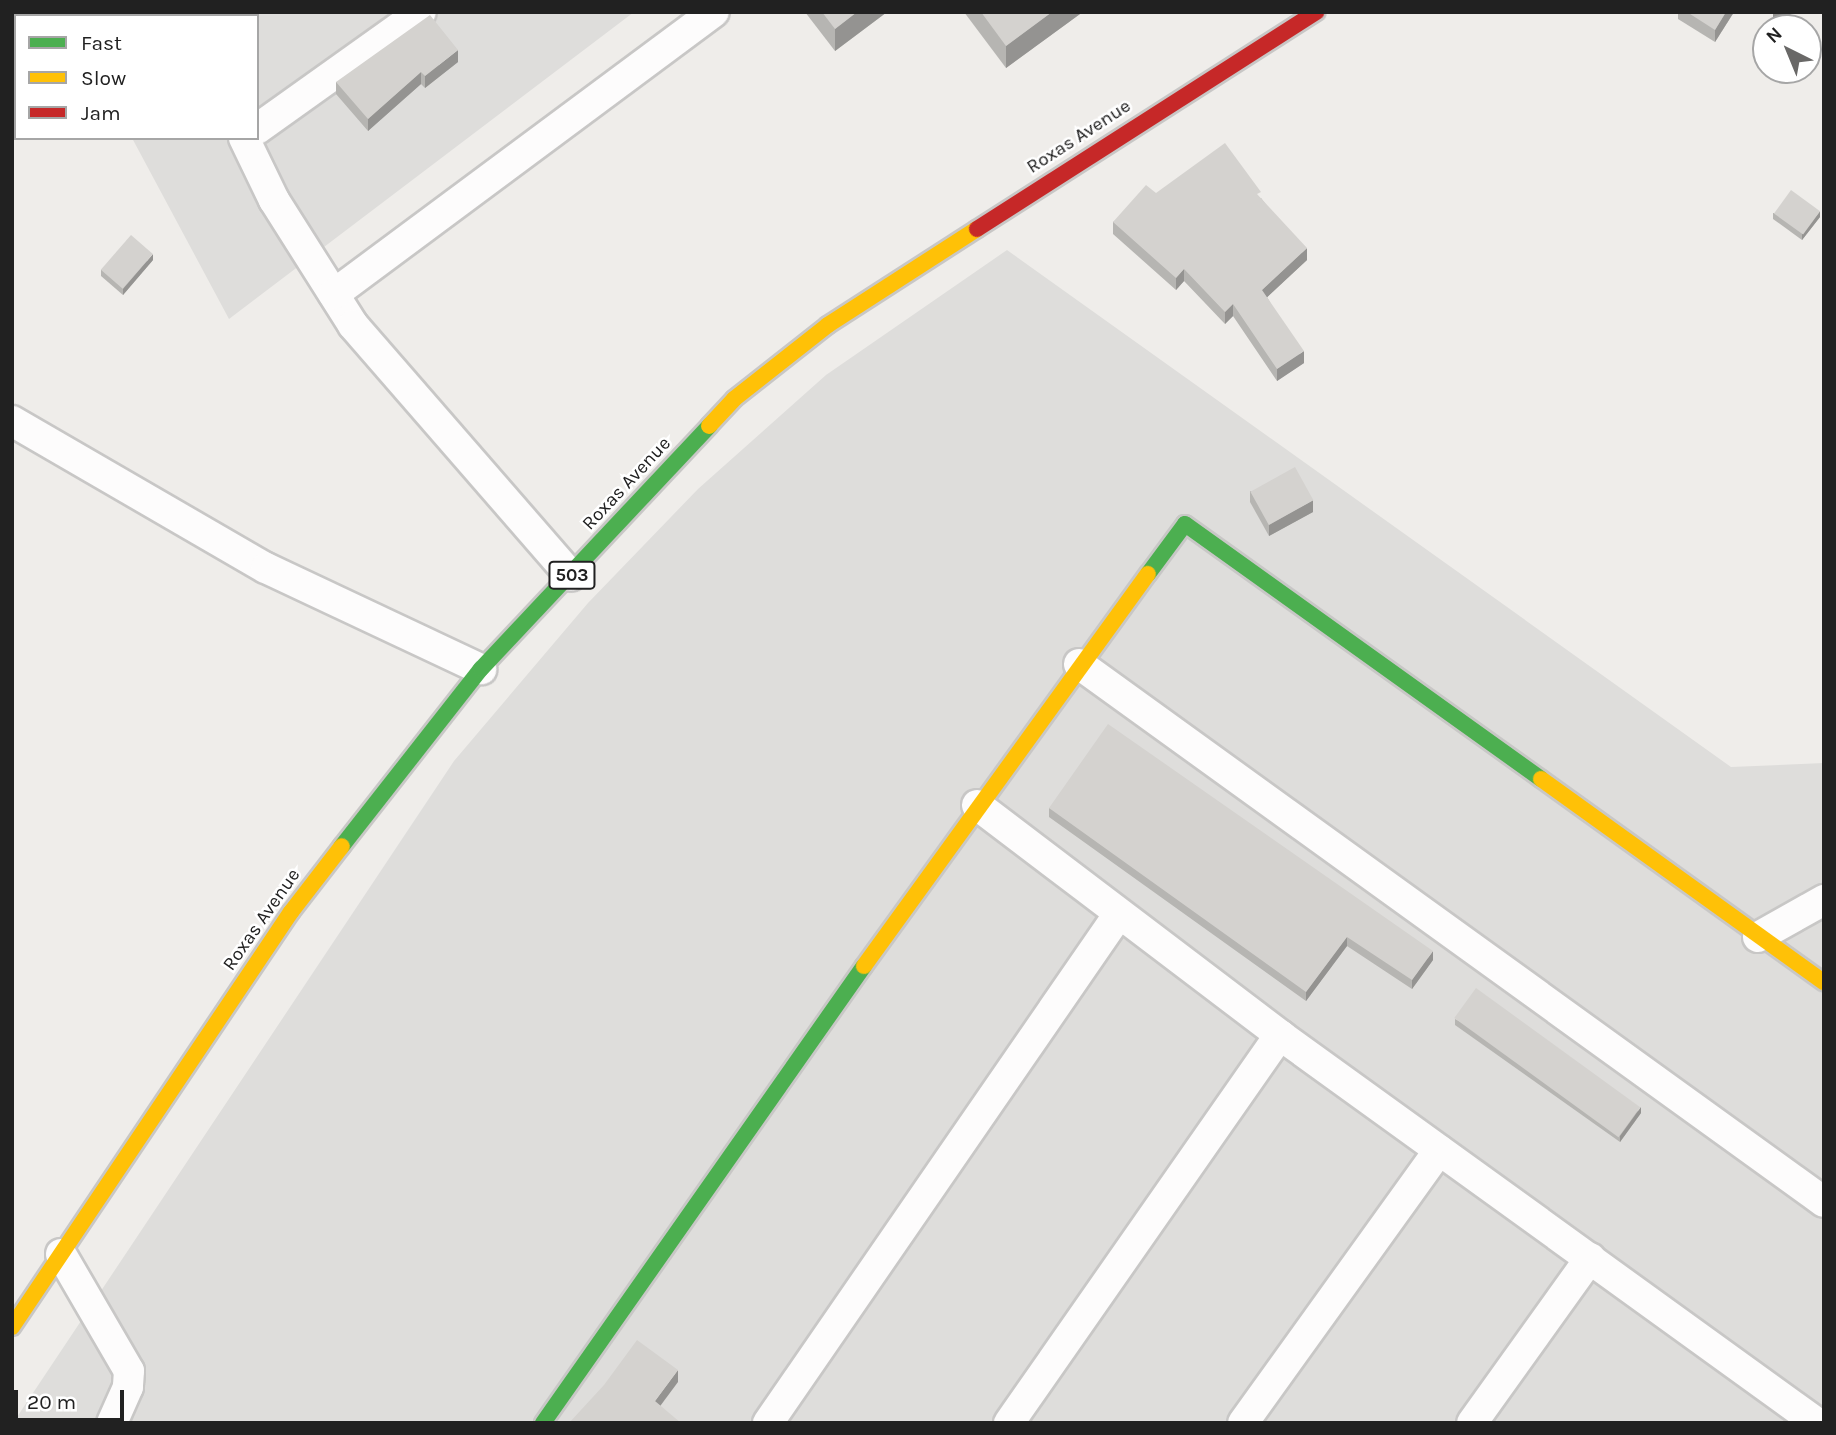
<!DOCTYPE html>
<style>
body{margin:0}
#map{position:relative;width:1836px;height:1435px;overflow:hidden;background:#efedea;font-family:Karla,sans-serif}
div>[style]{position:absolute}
.residential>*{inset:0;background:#dedddb}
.roads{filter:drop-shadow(2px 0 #c8c7c6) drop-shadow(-2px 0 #c8c7c6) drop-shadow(0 2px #c8c7c6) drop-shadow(0 -2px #c8c7c6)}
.street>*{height:30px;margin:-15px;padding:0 15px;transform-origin:15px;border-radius:15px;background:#fdfcfc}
.fast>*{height:16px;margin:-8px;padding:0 8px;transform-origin:8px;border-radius:8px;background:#4caf50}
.slow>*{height:16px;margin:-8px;padding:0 8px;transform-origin:8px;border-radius:8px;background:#ffc107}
.jam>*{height:16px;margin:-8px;padding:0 8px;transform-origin:8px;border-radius:8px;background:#c62828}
.wall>*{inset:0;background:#b6b5b2}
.shaded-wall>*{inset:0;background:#949391}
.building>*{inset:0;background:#d4d2cf;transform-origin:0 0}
span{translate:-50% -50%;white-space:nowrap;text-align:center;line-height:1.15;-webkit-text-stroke:5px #fff;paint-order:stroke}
.shield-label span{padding:2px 5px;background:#fff;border:2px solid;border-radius:5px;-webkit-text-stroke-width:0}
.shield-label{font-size:18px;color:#212121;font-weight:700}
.street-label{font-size:19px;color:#212121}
.frame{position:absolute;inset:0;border:14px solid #212121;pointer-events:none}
.legend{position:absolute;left:14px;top:14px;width:245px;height:126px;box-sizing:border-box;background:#fff;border:2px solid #a6a6a6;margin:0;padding:9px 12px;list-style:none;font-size:21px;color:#212121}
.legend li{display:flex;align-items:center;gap:14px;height:35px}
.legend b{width:35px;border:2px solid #a6a6a6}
.north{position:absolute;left:1752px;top:14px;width:70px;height:70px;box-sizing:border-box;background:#fff;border:2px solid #a6a6a6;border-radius:50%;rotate:317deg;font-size:19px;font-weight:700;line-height:28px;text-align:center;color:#212121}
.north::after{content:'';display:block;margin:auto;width:24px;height:32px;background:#696867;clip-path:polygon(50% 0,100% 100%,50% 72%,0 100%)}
.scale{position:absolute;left:14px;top:1390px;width:110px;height:32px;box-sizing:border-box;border:4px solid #212121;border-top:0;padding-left:9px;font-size:21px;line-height:24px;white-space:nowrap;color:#212121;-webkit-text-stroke:5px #fff;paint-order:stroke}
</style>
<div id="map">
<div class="residential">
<div style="clip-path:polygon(65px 12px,634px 12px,229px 319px,132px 138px,257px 138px,257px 16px)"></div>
<div style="clip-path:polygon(1007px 250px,1731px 767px,1824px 763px,1824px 1423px,13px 1423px,454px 761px,588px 603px,698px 489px,826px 375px)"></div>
</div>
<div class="roads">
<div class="street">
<div style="left:178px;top:12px;width:4px;rotate:63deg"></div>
<div style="left:257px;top:129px;width:201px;rotate:-35.5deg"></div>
<div style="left:244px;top:138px;width:69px;rotate:64.2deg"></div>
<div style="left:274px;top:200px;width:148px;rotate:57.7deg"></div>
<div style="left:353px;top:325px;width:332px;rotate:49deg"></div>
<div style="left:334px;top:294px;width:473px;rotate:-36.6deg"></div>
<div style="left:12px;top:421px;width:293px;rotate:30.1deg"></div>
<div style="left:266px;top:568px;width:238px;rotate:25.2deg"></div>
<div style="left:1079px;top:664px;width:919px;rotate:35.83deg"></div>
<div style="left:977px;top:805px;width:380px;rotate:37.2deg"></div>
<div style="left:1280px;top:1035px;width:663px;rotate:35.85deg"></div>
<div style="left:1758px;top:937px;width:76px;rotate:-29.3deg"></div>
<div style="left:61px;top:1254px;width:135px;rotate:59.8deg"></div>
<div style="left:129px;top:1371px;width:16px;rotate:94deg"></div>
<div style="left:128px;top:1387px;width:39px;rotate:114deg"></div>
<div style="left:768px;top:1423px;width:617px;rotate:-55.43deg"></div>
<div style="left:1009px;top:1423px;width:473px;rotate:-55.1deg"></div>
<div style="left:1243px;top:1423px;width:336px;rotate:-54.3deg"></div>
<div style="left:1472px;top:1423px;width:203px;rotate:-54.4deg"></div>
</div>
<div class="fast">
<div style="left:1148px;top:574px;width:62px;rotate:-53.5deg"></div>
<div style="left:1185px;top:524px;width:438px;rotate:35.6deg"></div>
<div style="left:342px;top:846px;width:225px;rotate:-51.9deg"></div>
<div style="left:481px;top:669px;width:333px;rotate:-46.8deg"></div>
<div style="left:543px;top:1423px;width:558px;rotate:-54.92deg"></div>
</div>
<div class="slow">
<div style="left:709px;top:426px;width:37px;rotate:-47deg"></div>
<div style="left:734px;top:399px;width:120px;rotate:-38.2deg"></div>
<div style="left:828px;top:325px;width:177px;rotate:-32.8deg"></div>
<div style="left:1541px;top:779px;width:348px;rotate:35.7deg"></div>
<div style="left:864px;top:966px;width:484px;rotate:-54.1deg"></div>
<div style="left:12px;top:1327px;width:500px;rotate:-56.09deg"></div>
<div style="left:291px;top:912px;width:83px;rotate:-52.3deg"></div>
</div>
<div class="jam">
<div style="left:977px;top:229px;width:403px;rotate:-32.6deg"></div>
</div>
</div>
<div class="wall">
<div style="clip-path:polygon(805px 12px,887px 12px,835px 51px)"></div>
<div style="clip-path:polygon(964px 12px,1080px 12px,1080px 14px,1006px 68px)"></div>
<div style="clip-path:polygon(1678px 12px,1734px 12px,1715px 42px,1678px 19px)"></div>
<div style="clip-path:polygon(458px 62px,425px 88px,421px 84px,368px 131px,336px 94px,336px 82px)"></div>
<div style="clip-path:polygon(1156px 193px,1261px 198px,1307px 260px,1267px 297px,1304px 363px,1277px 381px,1233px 316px,1225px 324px,1184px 281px,1176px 290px,1113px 234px,1113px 222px)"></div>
<div style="clip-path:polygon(1773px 213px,1820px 217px,1802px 240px,1773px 219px)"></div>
<div style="clip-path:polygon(153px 260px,123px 295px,101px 276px,101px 270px)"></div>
<div style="clip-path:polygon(1250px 491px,1313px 512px,1269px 536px,1250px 502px)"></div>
<div style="clip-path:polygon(1049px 808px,1433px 960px,1412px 989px,1347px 946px,1306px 1001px,1049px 817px)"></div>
<div style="clip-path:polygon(1455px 1019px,1641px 1113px,1620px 1142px,1455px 1025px)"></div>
</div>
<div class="shaded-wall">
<div style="clip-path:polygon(857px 12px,887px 12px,835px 51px,835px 29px)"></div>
<div style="clip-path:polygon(1052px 12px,1080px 12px,1080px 14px,1006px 68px,1006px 46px)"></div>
<div style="clip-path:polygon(1726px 12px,1734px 12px,1715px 42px,1715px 30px)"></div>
<div style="clip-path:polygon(1773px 12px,1797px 12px,1773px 21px)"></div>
<div style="clip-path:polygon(458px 50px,458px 62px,425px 88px,425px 76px)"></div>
<div style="clip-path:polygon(421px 72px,421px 84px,368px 131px,368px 119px)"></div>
<div style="clip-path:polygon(1820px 211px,1820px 217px,1802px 240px,1802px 234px)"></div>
<div style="clip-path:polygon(1307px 248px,1307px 260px,1262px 302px,1262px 290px)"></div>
<div style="clip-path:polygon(153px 254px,153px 260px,123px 295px,123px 289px)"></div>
<div style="clip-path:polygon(1184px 269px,1184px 281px,1176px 290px,1176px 278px)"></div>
<div style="clip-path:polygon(1233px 304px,1233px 316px,1225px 324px,1225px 312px)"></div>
<div style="clip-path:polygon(1304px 351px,1304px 363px,1277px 381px,1277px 369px)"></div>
<div style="clip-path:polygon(1313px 500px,1313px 512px,1269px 536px,1269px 525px)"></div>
<div style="clip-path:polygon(1347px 937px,1347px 946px,1306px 1001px,1306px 992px)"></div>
<div style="clip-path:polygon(1433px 951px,1433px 960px,1412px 989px,1412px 980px)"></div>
<div style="clip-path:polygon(1641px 1107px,1641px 1113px,1620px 1142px,1620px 1136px)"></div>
<div style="clip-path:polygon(678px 1370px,678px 1382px,655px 1413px,655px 1401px)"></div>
</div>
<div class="building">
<div style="clip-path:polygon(822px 12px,857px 12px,835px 29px)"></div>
<div style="clip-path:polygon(981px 12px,1052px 12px,1006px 46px)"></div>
<div style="clip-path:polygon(1687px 12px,1726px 12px,1715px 30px)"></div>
<div style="clip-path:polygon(430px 15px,458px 50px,425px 76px,421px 72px,368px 119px,336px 82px)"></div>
<div style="clip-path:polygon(1225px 143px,1261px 192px,1257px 194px,1307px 248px,1262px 290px,1304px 351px,1277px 369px,1233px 304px,1225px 312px,1184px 269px,1176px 278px,1113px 222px,1146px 185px,1156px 193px)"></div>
<div style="left:1791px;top:190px;width:36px;height:29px;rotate:36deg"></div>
<div style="left:131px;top:235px;width:29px;height:46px;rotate:41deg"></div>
<div style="left:1295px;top:467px;width:38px;height:51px;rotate:61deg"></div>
<div style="clip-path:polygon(1108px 724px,1433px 951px,1412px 980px,1347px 937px,1306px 992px,1049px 808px)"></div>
<div style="left:1476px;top:988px;width:203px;height:37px;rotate:36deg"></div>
<div style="clip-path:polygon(637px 1340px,678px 1370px,655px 1401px,681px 1423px,569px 1423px,604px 1385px)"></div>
</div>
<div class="shield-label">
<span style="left:572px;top:575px">503</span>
</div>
<div class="street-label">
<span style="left:1079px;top:137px;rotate:-33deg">Roxas Avenue</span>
<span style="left:627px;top:484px;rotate:-47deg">Roxas Avenue</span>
<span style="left:262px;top:920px;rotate:-55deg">Roxas Avenue</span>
</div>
<div class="frame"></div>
<ul class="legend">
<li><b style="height:9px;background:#4caf50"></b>Fast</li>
<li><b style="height:9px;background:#ffc107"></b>Slow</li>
<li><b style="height:9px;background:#c62828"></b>Jam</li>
</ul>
<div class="north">N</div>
<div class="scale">20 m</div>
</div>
